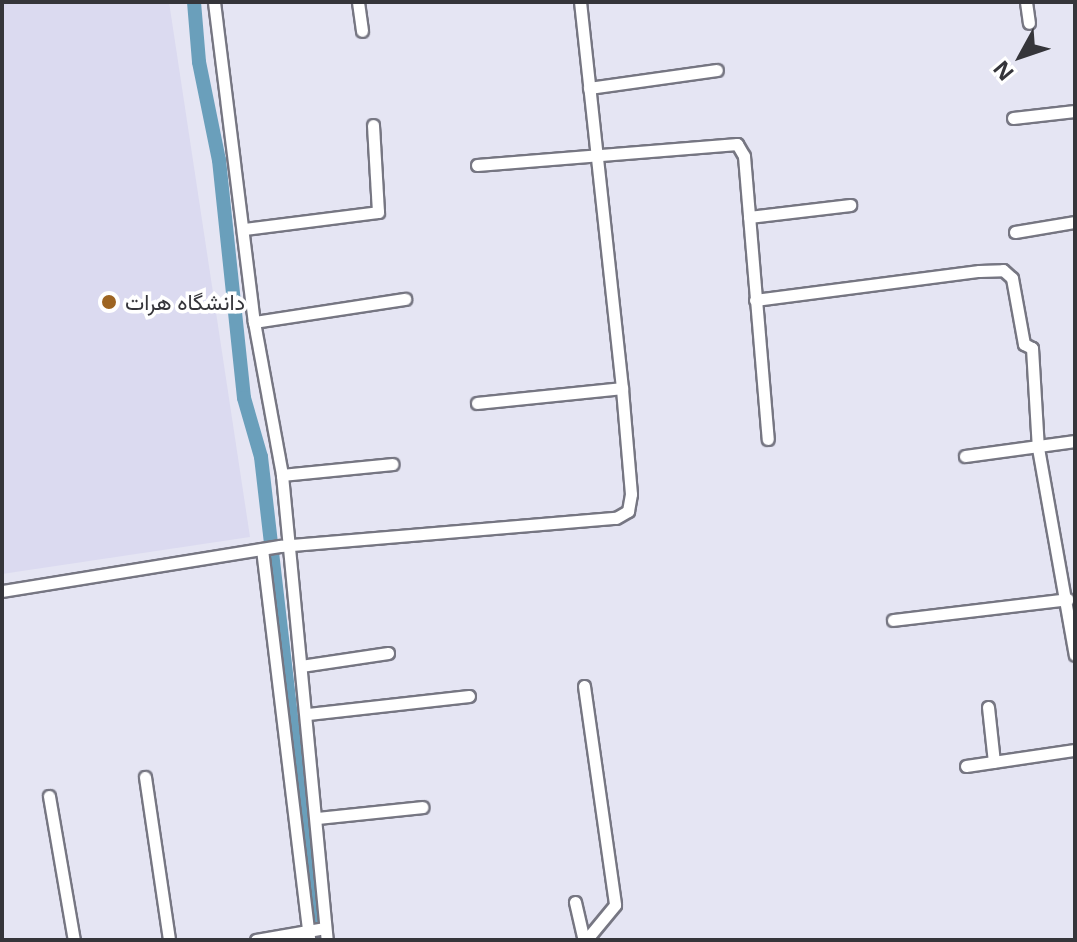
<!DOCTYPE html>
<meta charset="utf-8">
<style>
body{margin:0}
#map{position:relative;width:1077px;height:942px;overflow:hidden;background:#e5e5f3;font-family:"Open Sans",Vazirmatn,sans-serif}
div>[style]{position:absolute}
.built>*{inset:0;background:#dbdaf0}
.canal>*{height:14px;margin:-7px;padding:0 7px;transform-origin:7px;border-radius:7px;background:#6a9fbb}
.roads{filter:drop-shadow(2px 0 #767682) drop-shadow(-2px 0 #767682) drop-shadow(0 2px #767682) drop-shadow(0 -2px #767682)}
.street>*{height:11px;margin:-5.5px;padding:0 5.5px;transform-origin:5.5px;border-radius:5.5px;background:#fff}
.dots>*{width:22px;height:22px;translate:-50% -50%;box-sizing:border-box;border:4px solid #fff;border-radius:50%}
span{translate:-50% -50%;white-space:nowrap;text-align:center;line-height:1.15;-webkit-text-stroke:7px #fff;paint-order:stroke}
.poi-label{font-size:22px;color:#35353a}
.left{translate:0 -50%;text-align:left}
.frame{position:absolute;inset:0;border:4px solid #35353a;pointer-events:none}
.north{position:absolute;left:981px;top:16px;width:80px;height:80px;-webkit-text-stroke:6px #fff;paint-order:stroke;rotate:230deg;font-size:22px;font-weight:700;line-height:32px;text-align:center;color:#35353a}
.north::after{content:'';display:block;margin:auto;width:28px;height:36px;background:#35353a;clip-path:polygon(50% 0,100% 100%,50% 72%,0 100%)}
</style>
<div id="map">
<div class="built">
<div style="clip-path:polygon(2px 2px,169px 2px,250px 537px,2px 574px)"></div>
</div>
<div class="canal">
<div style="left:194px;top:2px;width:60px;rotate:85.2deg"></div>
<div style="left:199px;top:62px;width:100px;rotate:78.5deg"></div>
<div style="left:219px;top:160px;width:239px;rotate:84deg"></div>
<div style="left:244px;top:398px;width:61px;rotate:73.9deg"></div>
<div style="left:261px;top:457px;width:486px;rotate:83.4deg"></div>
</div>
<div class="roads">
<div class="street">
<div style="left:214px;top:2px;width:322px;rotate:82.9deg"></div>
<div style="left:254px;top:322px;width:156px;rotate:79.6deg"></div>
<div style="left:282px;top:475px;width:467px;rotate:84.5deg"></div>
<div style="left:358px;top:2px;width:29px;rotate:82deg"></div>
<div style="left:1026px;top:2px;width:21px;rotate:82deg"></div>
<div style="left:589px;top:88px;width:129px;rotate:-8deg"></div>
<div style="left:1013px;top:118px;width:62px;rotate:-6.4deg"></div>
<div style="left:477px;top:165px;width:261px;rotate:-4.6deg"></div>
<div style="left:737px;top:144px;width:14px;rotate:60deg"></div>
<div style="left:744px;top:156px;width:284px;rotate:85.2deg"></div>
<div style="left:749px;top:217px;width:102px;rotate:-6.8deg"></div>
<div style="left:244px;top:229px;width:135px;rotate:-7.2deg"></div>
<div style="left:378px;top:212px;width:87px;rotate:-93.3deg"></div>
<div style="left:1015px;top:232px;width:61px;rotate:-9.5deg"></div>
<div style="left:755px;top:300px;width:226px;rotate:-7.4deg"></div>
<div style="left:979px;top:271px;width:24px;rotate:-2deg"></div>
<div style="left:1003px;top:270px;width:12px;rotate:42deg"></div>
<div style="left:1012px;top:278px;width:67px;rotate:79.7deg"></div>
<div style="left:1024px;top:344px;width:9px;rotate:27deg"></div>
<div style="left:1032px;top:348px;width:100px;rotate:86.6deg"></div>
<div style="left:1038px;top:448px;width:210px;rotate:79.9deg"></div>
<div style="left:254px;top:322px;width:153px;rotate:-8.7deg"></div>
<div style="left:477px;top:403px;width:146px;rotate:-5.9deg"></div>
<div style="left:965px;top:456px;width:111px;rotate:-7.8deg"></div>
<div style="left:282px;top:475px;width:111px;rotate:-5.7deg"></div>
<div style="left:262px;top:549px;width:394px;rotate:83.1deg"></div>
<div style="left:2px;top:591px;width:282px;rotate:-9.2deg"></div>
<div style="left:280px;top:546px;width:337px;rotate:-4.8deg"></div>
<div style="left:616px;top:518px;width:14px;rotate:-30deg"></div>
<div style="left:628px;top:511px;width:17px;rotate:-80deg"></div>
<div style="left:631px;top:494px;width:106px;rotate:-94.9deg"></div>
<div style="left:622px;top:388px;width:388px;rotate:-96.2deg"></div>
<div style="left:893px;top:620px;width:176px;rotate:-6.8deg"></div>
<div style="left:301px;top:666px;width:88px;rotate:-8.5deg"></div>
<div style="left:584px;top:686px;width:221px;rotate:81.9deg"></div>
<div style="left:615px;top:905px;width:45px;rotate:129.6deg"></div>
<div style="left:988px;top:707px;width:55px;rotate:83.8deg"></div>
<div style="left:308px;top:714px;width:162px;rotate:-6.4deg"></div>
<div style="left:966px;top:766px;width:110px;rotate:-8.4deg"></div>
<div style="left:145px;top:777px;width:165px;rotate:81.6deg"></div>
<div style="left:49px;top:796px;width:146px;rotate:80.2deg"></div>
<div style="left:318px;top:818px;width:105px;rotate:-6deg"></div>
<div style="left:575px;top:902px;width:39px;rotate:77deg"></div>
<div style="left:256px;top:940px;width:70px;rotate:-9.9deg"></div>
</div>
</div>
<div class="dots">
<div style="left:109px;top:302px;background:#9d6422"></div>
</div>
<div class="poi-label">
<span class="left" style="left:125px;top:302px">دانشگاه هرات</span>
</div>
<div class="frame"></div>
<div class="north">N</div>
</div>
